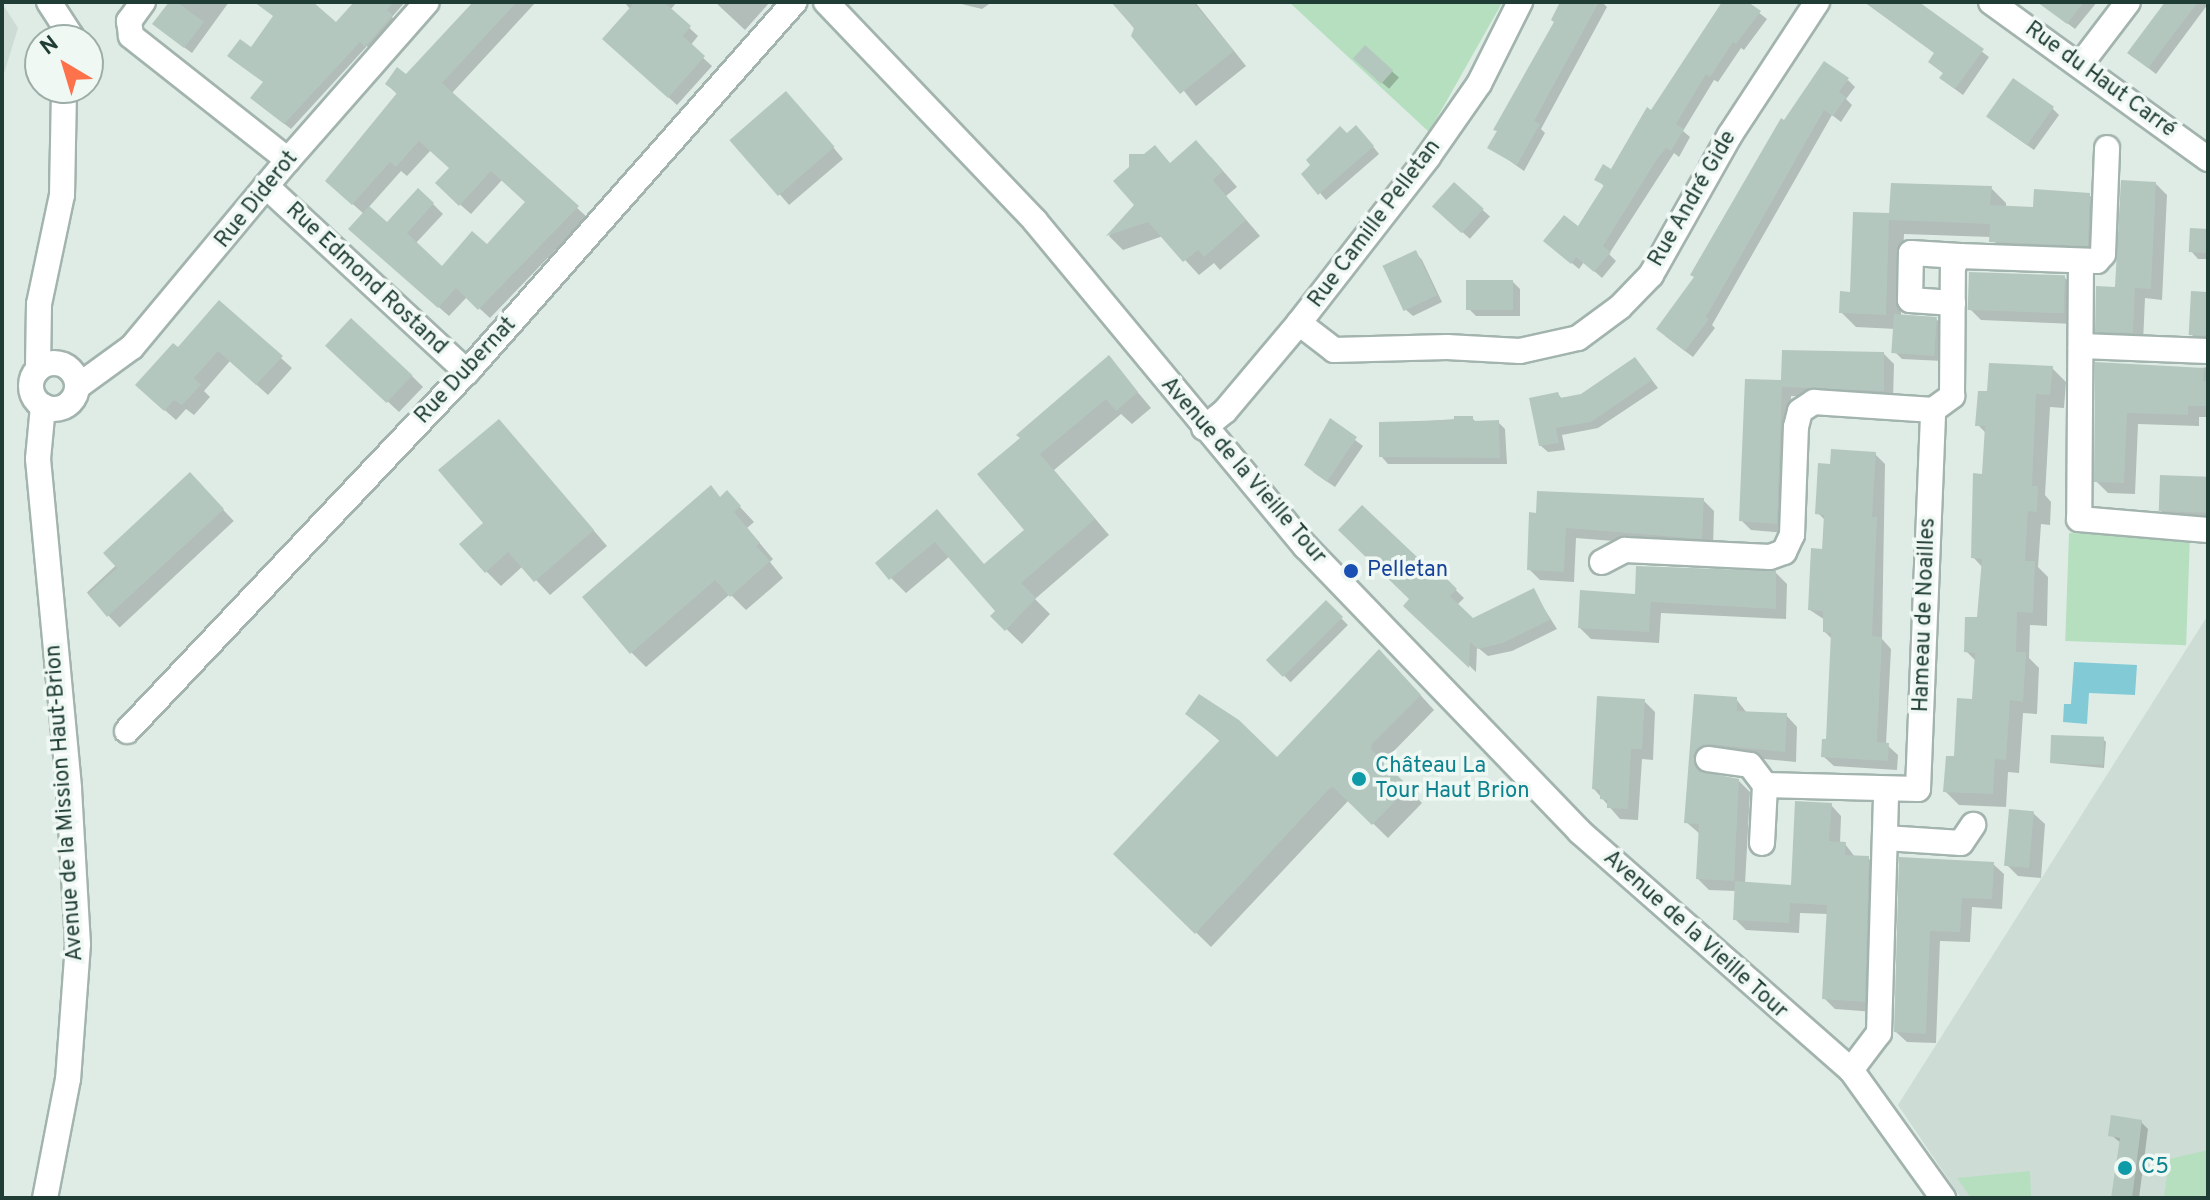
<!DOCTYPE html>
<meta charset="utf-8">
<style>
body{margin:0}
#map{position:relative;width:2210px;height:1200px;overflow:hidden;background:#dfece6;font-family:Overpass,sans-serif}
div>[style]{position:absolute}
.built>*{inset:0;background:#cddcd5}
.green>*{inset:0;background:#b6dfc0;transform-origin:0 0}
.water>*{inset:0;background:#82cbd6}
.shadow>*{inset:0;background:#0003;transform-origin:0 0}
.building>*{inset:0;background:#b4c7bf;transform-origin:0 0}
.roads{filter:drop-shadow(2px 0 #a2b4ad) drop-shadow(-2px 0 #a2b4ad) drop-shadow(0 2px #a2b4ad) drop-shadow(0 -2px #a2b4ad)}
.minor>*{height:24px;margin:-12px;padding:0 12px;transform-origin:12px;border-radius:12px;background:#fff}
.minor>.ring{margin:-12px;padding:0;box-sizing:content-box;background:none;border:24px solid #fff;border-radius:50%}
.dots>*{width:22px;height:22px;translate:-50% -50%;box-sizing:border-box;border:4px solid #f0f8f4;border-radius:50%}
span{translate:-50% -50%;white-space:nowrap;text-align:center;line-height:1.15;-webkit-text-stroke:7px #f0f8f4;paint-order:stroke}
.street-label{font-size:22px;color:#1f3d34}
.transit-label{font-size:22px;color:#164399}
.left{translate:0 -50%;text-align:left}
.culture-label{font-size:22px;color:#0d838f}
.frame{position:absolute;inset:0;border:4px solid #1f3d34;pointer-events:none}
.north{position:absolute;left:24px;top:24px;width:80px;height:80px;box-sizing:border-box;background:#f0f8f4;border:2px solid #9cada7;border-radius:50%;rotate:322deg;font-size:22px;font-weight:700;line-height:32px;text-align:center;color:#1f3d34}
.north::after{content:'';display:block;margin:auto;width:28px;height:36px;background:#fe724b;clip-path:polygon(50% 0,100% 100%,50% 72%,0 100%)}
</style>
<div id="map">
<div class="built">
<div style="clip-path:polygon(2px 3px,18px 28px,2px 80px)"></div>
<div style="clip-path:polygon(2208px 615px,2208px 1198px,1961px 1198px,1898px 1105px)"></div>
</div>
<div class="green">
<div style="clip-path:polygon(1289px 2px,1501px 2px,1502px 3px,1429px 132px)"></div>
<div style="left:2069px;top:533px;width:121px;height:108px;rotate:2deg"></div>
<div style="clip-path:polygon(2208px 1150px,2208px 1198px,2164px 1198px,2169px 1159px)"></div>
<div style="clip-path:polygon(2030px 1171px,2031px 1197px,2027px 1198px,1971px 1198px,1957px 1178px)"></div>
</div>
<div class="water">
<div style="clip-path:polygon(2074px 662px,2137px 665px,2135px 695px,2089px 693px,2087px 724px,2063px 722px,2064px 704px,2071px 704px)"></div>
</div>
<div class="shadow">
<div style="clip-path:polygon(171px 2px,177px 4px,229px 2px,192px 53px,162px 31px)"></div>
<div style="clip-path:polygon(300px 2px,310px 2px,337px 25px,356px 2px,405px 2px,392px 17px,397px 22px,372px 51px,367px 46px,291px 129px,259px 104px,265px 83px,251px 50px)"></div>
<div style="clip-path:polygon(evenodd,476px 2px,536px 2px,451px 94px,587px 217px,490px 318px,467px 297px,449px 316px,361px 239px,364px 214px,338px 191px,398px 95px,387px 84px,406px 77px,476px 2px,431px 150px,451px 168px,447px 193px,471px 214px,502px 180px,527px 203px,487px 247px,442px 269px,415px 244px,443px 214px,433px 204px,387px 225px,368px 208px,401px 171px,407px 176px,431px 150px)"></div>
<div style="clip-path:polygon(677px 2px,670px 10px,698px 36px,690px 46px,712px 66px,677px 105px,613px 47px,631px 10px,624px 2px)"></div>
<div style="clip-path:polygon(715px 2px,770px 2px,745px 30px)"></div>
<div style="clip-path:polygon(953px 2px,992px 2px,982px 9px)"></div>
<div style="clip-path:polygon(1113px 2px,1195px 2px,1246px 66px,1196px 106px)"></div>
<div style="clip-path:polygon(1563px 2px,1602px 2px,1607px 7px,1541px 129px,1545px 133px,1524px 171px,1490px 147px,1556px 22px)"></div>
<div style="clip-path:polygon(1725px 2px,1745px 2px,1767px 19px,1744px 50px,1741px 48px,1718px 82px,1714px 80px,1683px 131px,1690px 137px,1679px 157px,1674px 153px,1609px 254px,1616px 261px,1602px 278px,1584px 262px,1579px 269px,1553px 247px,1578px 229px,1605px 187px,1597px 179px,1611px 171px)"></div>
<div style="clip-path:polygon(1883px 2px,1916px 2px,1989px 57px,1963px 95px,1948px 84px,1944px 74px,1930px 62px,1936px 54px)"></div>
<div style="clip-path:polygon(2039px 2px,2097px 2px,2075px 29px)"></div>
<div style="clip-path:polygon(2167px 2px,2208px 4px,2156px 74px,2129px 53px)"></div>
<div style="left:1365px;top:48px;width:45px;height:15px;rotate:41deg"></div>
<div style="clip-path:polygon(1848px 80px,1855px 87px,1846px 99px,1852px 105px,1841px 122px,1832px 115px,1712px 325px,1715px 328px,1693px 357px,1665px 336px,1696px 278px,1784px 122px)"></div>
<div style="clip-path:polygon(797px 104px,843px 159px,789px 205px,732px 139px)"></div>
<div style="clip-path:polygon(2052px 108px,2059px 115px,2034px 150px,1996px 123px)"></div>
<div style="clip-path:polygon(1363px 134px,1379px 154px,1326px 200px,1320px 193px,1347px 136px)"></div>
<div style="clip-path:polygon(1211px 157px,1237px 187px,1226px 196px,1260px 236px,1220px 270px,1214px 263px,1199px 275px,1163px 236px,1123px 250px,1109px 236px,1171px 164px)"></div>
<div style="clip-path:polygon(2156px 184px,2167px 195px,2162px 300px,2145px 298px,2143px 343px,2109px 342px,2097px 331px)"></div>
<div style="left:1455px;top:185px;width:47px;height:30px;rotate:42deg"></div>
<div style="clip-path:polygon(1991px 188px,2006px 203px,2006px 208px,2035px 209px,2089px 195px,2105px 210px,2103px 260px,2006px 256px,1991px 237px,1904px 234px,1901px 317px,1936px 319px,1944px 326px,1943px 361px,1902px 359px,1895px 352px,1896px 329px,1856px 327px,1841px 312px,1891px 215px)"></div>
<div style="clip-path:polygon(2208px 231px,2208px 259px,2198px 259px,2191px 251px)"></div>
<div style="clip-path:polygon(1415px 252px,1422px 260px,1442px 302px,1413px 316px,1405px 309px)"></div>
<div style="clip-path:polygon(2064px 277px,2076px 288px,2076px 324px,1981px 320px,1970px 309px)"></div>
<div style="clip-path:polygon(1513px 282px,1520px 289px,1520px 316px,1476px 316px,1469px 309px)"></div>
<div style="clip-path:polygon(2208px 294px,2208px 346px,2203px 346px,2191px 334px)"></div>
<div style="clip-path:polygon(219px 302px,292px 368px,268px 395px,230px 361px,204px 391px,210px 397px,194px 415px,186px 409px,176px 420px,149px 396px,178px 350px)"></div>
<div style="clip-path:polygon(1884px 354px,1894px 364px,1893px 400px,1791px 396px,1786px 533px,1751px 530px,1741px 520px,1783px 382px)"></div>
<div style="clip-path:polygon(340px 357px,412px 376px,423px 387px,399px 412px)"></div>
<div style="clip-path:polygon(1109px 358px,1151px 408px,1132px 424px,1121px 414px,1054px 470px,1109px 535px,1035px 599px,1050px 614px,1022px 644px,993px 616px,998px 611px,950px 556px,906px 593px,891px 578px,936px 512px,985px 566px,1027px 530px,980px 475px)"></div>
<div style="clip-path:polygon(2097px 364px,2188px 370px,2208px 367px,2208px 417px,2199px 417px,2199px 426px,2138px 424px,2135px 494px,2108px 493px,2096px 481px)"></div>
<div style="clip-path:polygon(1642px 367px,1658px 388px,1598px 428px,1562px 435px,1565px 450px,1548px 452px,1540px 445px,1558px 394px,1563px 400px,1582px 396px)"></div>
<div style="clip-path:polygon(2052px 368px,2066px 382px,2064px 408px,2050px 407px,2045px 495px,2051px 502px,2050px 525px,2041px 524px,2038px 567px,2048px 577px,2047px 626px,2030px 625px,2029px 658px,2039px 668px,2037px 714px,2023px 713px,2019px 773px,2008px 772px,2006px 807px,1959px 805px,1945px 791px,1974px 701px,1977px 662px,1966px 651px,1979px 619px,1983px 568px,1973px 557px,1987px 434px,1978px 425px,1989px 393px)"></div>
<div style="clip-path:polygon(1472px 418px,1477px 423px,1498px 422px,1505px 429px,1507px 464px,1388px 464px,1381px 456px,1381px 424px)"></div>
<div style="clip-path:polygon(1330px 421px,1363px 446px,1335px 487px,1313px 472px,1322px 441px,1319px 438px)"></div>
<div style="clip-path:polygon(513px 436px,607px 546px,550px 595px,523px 566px,501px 586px,486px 571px,486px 523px)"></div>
<div style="clip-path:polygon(1875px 454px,1885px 464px,1882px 639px,1891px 649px,1886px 744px,1898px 755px,1897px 770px,1834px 766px,1823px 756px,1828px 741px,1833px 640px,1825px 632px,1825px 620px,1810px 610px,1824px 551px,1825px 520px,1818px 513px,1832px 467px)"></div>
<div style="clip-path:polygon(2208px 479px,2208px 523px,2172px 521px,2160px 510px)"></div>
<div style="left:201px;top:486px;width:48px;height:156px;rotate:47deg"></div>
<div style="clip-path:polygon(727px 493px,754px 522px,747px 528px,773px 559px,770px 562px,783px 578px,746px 610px,730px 594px,646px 667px,631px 652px)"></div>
<div style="clip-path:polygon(1703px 500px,1714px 511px,1713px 549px,1576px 538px,1574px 582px,1540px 580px,1529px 569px,1531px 514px)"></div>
<div style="clip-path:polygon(1437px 572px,1464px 598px,1457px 605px,1473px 621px,1533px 591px,1557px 629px,1512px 651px,1488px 656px,1477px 647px,1476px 672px,1406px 606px)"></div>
<div style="clip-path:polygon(1776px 573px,1787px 584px,1786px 619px,1661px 613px,1659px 643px,1591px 639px,1580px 628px,1637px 596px)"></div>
<div style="left:1326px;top:603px;width:31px;height:81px;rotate:45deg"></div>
<div style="clip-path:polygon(1394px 666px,1434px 710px,1386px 759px,1384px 766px,1422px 803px,1388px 838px,1349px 800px,1211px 947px,1116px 854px,1221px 742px,1188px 714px,1277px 760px)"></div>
<div style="clip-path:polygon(1696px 697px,1736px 699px,1747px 713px,1786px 715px,1797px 727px,1796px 762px,1721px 755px,1706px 762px,1705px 774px,1738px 780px,1750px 792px,1745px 884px,1793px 887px,1831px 805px,1841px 816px,1840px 844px,1845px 844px,1855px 857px,1868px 858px,1879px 868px,1875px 1012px,1835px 1009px,1824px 998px,1828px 914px,1800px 913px,1799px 933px,1746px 930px,1735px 919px,1736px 891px,1709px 890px,1698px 879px,1700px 834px,1686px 822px)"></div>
<div style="clip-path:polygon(1644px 701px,1655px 712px,1653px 760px,1642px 759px,1638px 820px,1620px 819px,1594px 789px)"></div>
<div style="clip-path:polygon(2103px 739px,2106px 742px,2104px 768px,2051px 763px)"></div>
<div style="clip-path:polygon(2033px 813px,2045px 824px,2041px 878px,2018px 876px,2007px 865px)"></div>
<div style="clip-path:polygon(1901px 859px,1993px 864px,2004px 874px,2002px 909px,1972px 907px,1970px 942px,1940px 941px,1936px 1043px,1907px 1042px,1896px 1032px)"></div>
<div style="clip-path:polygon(2141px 1122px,2148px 1129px,2139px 1198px,2113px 1198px,2121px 1143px,2111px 1135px)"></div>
</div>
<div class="building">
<div style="clip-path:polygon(169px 2px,177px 2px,204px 22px,184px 48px,152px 24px)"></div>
<div style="clip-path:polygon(254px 2px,313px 2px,336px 22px,354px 2px,394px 2px,387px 10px,393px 15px,365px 47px,360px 42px,284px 124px,250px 98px,263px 82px,227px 56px,240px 39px,251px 47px,273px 16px)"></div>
<div style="clip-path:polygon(473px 2px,517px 2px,442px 83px,579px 206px,478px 310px,456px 288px,438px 308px,348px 229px,369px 206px,387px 222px,418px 188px,434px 203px,407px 233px,442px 266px,472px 231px,487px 244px,525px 202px,491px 171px,459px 206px,435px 183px,449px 168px,419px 141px,396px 167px,390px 162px,352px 205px,325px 181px,397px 93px,385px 84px,397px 67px,406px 74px)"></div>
<div style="clip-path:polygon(635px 2px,664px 2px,691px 26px,683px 36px,705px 56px,668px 98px,602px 39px)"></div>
<div style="clip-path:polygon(1111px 2px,1193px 2px,1234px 51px,1180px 94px,1131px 36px,1134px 28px)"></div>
<div style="clip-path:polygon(1560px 2px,1599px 2px,1534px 121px,1540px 124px,1517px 165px,1487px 148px,1497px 131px,1493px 130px,1554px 22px,1551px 20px)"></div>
<div style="clip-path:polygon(1722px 2px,1748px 2px,1761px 11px,1736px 44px,1733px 42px,1710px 77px,1706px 74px,1676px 124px,1684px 129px,1671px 151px,1666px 148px,1657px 159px,1603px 246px,1611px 252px,1594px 272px,1576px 257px,1571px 264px,1543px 241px,1564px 215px,1578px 226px,1604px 185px,1594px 180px,1603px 164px,1611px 169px,1647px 107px,1651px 110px)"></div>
<div style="clip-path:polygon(1864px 2px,1919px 2px,1984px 49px,1955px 89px,1939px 78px,1943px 73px,1928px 62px,1934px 53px)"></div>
<div style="clip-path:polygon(2037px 2px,2084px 2px,2067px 24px)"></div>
<div style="clip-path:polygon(2165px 2px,2198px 2px,2148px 68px,2127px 53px)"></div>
<div style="left:1365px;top:45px;width:38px;height:18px;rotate:42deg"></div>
<div style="clip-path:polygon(1824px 61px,1849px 78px,1839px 92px,1846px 97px,1833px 116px,1824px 110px,1706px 317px,1709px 319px,1685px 351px,1656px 329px,1694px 277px,1690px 275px,1781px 118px,1784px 120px)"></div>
<div style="left:2013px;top:78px;width:50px;height:47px;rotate:35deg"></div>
<div style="left:786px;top:91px;width:74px;height:75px;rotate:49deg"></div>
<div style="clip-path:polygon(1356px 125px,1374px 146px,1318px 195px,1301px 174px,1310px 165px,1306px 160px,1340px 126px,1347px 133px)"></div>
<div style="clip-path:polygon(1196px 140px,1223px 171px,1213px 180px,1246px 220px,1204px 257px,1198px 250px,1183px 262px,1148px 222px,1106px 236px,1134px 205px,1113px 181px,1129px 167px,1129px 154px,1144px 154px,1155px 145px,1170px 163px)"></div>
<div style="clip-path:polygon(2121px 180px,2156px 182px,2151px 289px,2135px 288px,2133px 333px,2095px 332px,2096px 286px,2115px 287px)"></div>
<div style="left:1454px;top:182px;width:40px;height:33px;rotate:42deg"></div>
<div style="clip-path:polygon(1891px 183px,1992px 186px,1990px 205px,2033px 207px,2034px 189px,2090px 193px,2088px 246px,1989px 242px,1990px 224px,1889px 220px,1886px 315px,1839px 313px,1840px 291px,1850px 292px,1853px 212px,1889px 213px)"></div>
<div style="left:2190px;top:228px;width:18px;height:24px;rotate:3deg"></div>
<div style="left:1416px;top:250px;width:50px;height:37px;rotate:65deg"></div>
<div style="left:1969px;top:272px;width:96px;height:38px;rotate:2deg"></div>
<div style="left:1466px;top:280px;width:47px;height:30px"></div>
<div style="left:2191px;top:291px;width:17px;height:44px;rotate:3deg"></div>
<div style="clip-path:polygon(219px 300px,283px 356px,256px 385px,218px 351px,194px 378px,201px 385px,182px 405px,174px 400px,164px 411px,135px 385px,173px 343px,178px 347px)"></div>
<div style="left:1894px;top:314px;width:43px;height:39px;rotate:4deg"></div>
<div style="left:351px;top:318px;width:84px;height:38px;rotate:43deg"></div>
<div style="clip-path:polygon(1782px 350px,1884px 352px,1884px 391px,1782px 387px,1777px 524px,1739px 521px,1745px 379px,1781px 380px)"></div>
<div style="clip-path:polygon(1109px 355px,1138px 392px,1116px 411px,1106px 399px,1040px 454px,1095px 519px,1021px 583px,1036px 598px,1005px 631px,990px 616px,995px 611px,935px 542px,889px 580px,875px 563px,937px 509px,984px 564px,1024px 530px,977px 474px,1020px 438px,1016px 435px)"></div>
<div style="clip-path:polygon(1635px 357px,1652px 380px,1591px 422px,1556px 428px,1559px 443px,1539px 446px,1529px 398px,1558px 392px,1560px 398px,1581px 394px)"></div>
<div style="clip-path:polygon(2095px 362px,2204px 368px,2203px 381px,2208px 381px,2208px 406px,2188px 406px,2188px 415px,2127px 413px,2124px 483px,2094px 482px)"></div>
<div style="clip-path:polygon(1989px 363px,2053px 366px,2050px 395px,2036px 394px,2032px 486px,2038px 486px,2037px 512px,2028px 511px,2025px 561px,2035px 561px,2033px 613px,2017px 612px,2016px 652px,2026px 652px,2023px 702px,2010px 700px,2006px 760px,1995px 759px,1993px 794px,1943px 792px,1946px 756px,1954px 756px,1957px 698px,1972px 699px,1975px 653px,1964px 652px,1965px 617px,1977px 617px,1982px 559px,1971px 558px,1973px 473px,1982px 474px,1985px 426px,1975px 426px,1978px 391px,1987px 391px)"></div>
<div style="clip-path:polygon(1454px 416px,1473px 416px,1473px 421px,1499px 420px,1500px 458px,1379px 457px,1379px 422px,1454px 420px)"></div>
<div style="clip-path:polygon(1330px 418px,1357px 437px,1327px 482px,1304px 465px)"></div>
<div style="clip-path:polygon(499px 419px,594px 530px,534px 582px,508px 552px,485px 573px,459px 544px,483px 523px,438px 470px)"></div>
<div style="clip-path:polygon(1831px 449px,1876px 452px,1872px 517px,1877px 517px,1872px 636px,1882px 637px,1877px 742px,1889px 743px,1888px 761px,1821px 757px,1822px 739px,1826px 739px,1831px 633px,1823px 632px,1823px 611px,1808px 610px,1811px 548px,1822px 549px,1824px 515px,1815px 514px,1818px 463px,1830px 464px)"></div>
<div style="clip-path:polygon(190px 472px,224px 509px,107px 617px,88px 594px,117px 568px,103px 553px)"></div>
<div style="left:2160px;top:475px;width:48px;height:36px;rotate:2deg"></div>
<div style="clip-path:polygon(711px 485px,720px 497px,727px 490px,741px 506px,734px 512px,760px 543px,756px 546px,770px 561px,730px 597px,715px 580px,630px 654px,582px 597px)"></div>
<div style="clip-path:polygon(1537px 491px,1704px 498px,1702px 539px,1566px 528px,1564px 572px,1527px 570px,1529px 512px,1536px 513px)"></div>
<div style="clip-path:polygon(1362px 505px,1434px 573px,1437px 569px,1457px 589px,1450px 596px,1473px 618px,1534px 588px,1550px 620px,1503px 643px,1478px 649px,1470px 642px,1469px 668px,1403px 606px,1409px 599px,1338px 530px)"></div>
<div style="clip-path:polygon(1636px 566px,1776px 571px,1776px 609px,1651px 602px,1649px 632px,1578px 628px,1580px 590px,1635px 594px)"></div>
<div style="left:1326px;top:600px;width:24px;height:85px;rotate:45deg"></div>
<div style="clip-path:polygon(1379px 649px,1421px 695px,1372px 744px,1371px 749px,1409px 787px,1372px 825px,1333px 787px,1329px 789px,1195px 934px,1113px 854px,1220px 740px,1185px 714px,1199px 694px,1239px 720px,1277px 757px)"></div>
<div style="clip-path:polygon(1694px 694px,1737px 697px,1737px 711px,1787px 713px,1785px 752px,1709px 744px,1702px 745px,1693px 756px,1699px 771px,1739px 779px,1734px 881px,1696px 879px,1699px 824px,1684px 823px)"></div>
<div style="clip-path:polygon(1597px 696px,1645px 699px,1642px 749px,1631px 749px,1628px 809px,1607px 808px,1607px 800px,1600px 799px,1600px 790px,1592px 789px)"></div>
<div style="left:2051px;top:735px;width:53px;height:28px;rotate:2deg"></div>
<div style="clip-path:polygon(1795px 801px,1832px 803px,1829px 841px,1846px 842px,1845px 855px,1869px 856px,1865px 1002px,1822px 999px,1827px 905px,1790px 903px,1789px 923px,1733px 920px,1735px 881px,1791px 885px)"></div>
<div style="left:2009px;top:809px;width:25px;height:57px;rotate:5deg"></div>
<div style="clip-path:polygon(1899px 857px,1994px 862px,1992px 899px,1962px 898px,1960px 932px,1930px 931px,1926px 1034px,1894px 1032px)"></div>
<div style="clip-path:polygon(2111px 1115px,2142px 1120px,2132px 1198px,2111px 1198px,2120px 1138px,2108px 1136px)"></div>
</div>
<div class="roads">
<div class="minor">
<div style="left:49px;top:2px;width:40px;rotate:57.1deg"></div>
<div style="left:71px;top:36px;width:4px;rotate:104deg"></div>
<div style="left:143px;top:2px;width:24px;rotate:126deg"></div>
<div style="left:129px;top:21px;width:15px;rotate:82deg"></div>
<div style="left:131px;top:36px;width:200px;rotate:38.3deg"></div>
<div style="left:826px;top:2px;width:303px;rotate:46.3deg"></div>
<div style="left:1035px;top:221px;width:424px;rotate:50.3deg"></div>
<div style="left:1306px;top:547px;width:395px;rotate:46.1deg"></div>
<div style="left:1580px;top:832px;width:361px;rotate:41.3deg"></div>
<div style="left:1851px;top:1070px;width:158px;rotate:54.3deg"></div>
<div style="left:1991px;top:2px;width:268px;rotate:35.9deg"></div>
<div style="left:2080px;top:65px;width:79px;rotate:-52.7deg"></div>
<div style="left:266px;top:186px;width:274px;rotate:42.8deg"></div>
<div style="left:2081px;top:261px;width:258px;rotate:90.4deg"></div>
<div style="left:2079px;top:519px;width:129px;rotate:4.9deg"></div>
<div style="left:1953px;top:303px;width:43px;rotate:-176deg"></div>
<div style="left:1910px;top:300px;width:47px;rotate:-88.8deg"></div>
<div style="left:1911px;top:253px;width:49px;rotate:3.5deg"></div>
<div style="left:1299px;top:323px;width:44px;rotate:37.6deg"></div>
<div style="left:1334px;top:350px;width:113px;rotate:-1.5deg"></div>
<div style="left:1447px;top:347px;width:73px;rotate:3.1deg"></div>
<div style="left:1520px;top:351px;width:59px;rotate:-12.6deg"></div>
<div style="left:1578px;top:338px;width:52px;rotate:-36.4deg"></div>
<div style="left:1620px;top:307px;width:45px;rotate:-45.9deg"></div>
<div style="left:1651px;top:275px;width:161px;rotate:-60.6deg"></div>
<div style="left:1730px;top:135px;width:159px;rotate:-56.8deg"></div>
<div style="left:2081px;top:346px;width:127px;rotate:2.3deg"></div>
<div class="ring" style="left:31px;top:363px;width:22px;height:22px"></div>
<div style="left:38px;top:368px;width:64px;rotate:-89.1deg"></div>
<div style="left:39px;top:304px;width:111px;rotate:-78.1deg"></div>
<div style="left:62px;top:195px;width:107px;rotate:-88.9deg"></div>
<div style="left:77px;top:387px;width:68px;rotate:-36deg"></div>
<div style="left:132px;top:347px;width:244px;rotate:-50.2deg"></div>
<div style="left:288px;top:160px;width:210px;rotate:-48.7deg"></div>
<div style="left:43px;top:406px;width:53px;rotate:95.4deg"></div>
<div style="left:38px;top:459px;width:331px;rotate:84.6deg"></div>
<div style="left:69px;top:789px;width:155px;rotate:86.7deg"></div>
<div style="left:78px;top:944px;width:135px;rotate:94.2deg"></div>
<div style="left:68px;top:1079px;width:121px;rotate:100.9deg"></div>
<div style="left:1204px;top:428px;width:27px;rotate:-39deg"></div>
<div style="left:1225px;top:411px;width:115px;rotate:-49.9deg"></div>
<div style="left:1299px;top:323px;width:210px;rotate:-52.1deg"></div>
<div style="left:1428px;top:157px;width:89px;rotate:-55.1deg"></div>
<div style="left:1479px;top:84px;width:92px;rotate:-63.4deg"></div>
<div style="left:1602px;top:562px;width:26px;rotate:-28deg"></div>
<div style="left:1625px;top:550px;width:145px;rotate:2.8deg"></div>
<div style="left:1770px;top:557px;width:15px;rotate:-20deg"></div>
<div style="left:1784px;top:552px;width:19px;rotate:-65deg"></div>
<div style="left:1792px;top:535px;width:108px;rotate:-87.9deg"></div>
<div style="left:1796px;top:427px;width:16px;rotate:-76deg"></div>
<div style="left:1800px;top:411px;width:17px;rotate:-33deg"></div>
<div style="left:1814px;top:402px;width:119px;rotate:3.8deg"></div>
<div style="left:127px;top:731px;width:494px;rotate:-46.6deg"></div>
<div style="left:467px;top:372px;width:494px;rotate:-48.5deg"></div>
<div style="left:1708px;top:759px;width:42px;rotate:8.1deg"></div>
<div style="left:1750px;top:765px;width:25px;rotate:53deg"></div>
<div style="left:1885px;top:838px;width:76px;rotate:3.8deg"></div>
<div style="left:1961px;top:843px;width:22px;rotate:-56deg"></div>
<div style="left:1762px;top:843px;width:58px;rotate:-87deg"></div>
<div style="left:1765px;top:785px;width:153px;rotate:1.5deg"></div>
<div style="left:1918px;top:789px;width:379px;rotate:-87.7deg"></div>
<div style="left:1933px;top:410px;width:24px;rotate:-36deg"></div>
<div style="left:1952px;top:396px;width:130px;rotate:-89.6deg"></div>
<div style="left:1953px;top:266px;width:12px;rotate:-55deg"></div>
<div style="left:1960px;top:256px;width:137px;rotate:2.1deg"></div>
<div style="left:2097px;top:261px;width:9px;rotate:-49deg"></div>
<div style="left:2103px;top:254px;width:106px;rotate:-87.8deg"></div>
<div style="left:1851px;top:1070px;width:46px;rotate:-52.9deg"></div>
<div style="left:1879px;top:1033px;width:243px;rotate:-88.3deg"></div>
</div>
</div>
<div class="dots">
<div style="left:1351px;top:571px;background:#1a4fb4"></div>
<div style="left:1359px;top:779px;background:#0f9aa8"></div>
<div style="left:2125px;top:1168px;background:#0f9aa8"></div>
</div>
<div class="street-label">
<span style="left:2100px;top:80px;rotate:36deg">Rue du Haut Carré</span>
<span style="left:1693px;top:199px;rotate:-60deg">Rue André Gide</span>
<span style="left:257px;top:200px;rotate:-51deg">Rue Diderot</span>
<span style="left:1375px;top:224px;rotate:-53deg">Rue Camille Pelletan</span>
<span style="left:366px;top:279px;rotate:43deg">Rue Edmond Rostand</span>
<span style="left:466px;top:371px;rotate:-47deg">Rue Dubernat</span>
<span style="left:1243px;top:471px;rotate:49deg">Avenue de la Vieille Tour</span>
<span style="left:1925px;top:615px;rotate:-88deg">Hameau de Noailles</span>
<span style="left:65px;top:803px;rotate:-94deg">Avenue de la Mission Haut-Brion</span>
<span style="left:1695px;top:935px;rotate:42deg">Avenue de la Vieille Tour</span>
</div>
<div class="transit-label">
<span class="left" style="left:1367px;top:571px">Pelletan</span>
</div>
<div class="culture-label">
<span class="left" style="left:1375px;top:779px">Château La<br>Tour Haut Brion</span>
<span class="left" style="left:2141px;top:1168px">C5</span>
</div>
<div class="frame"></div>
<div class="north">N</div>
</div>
